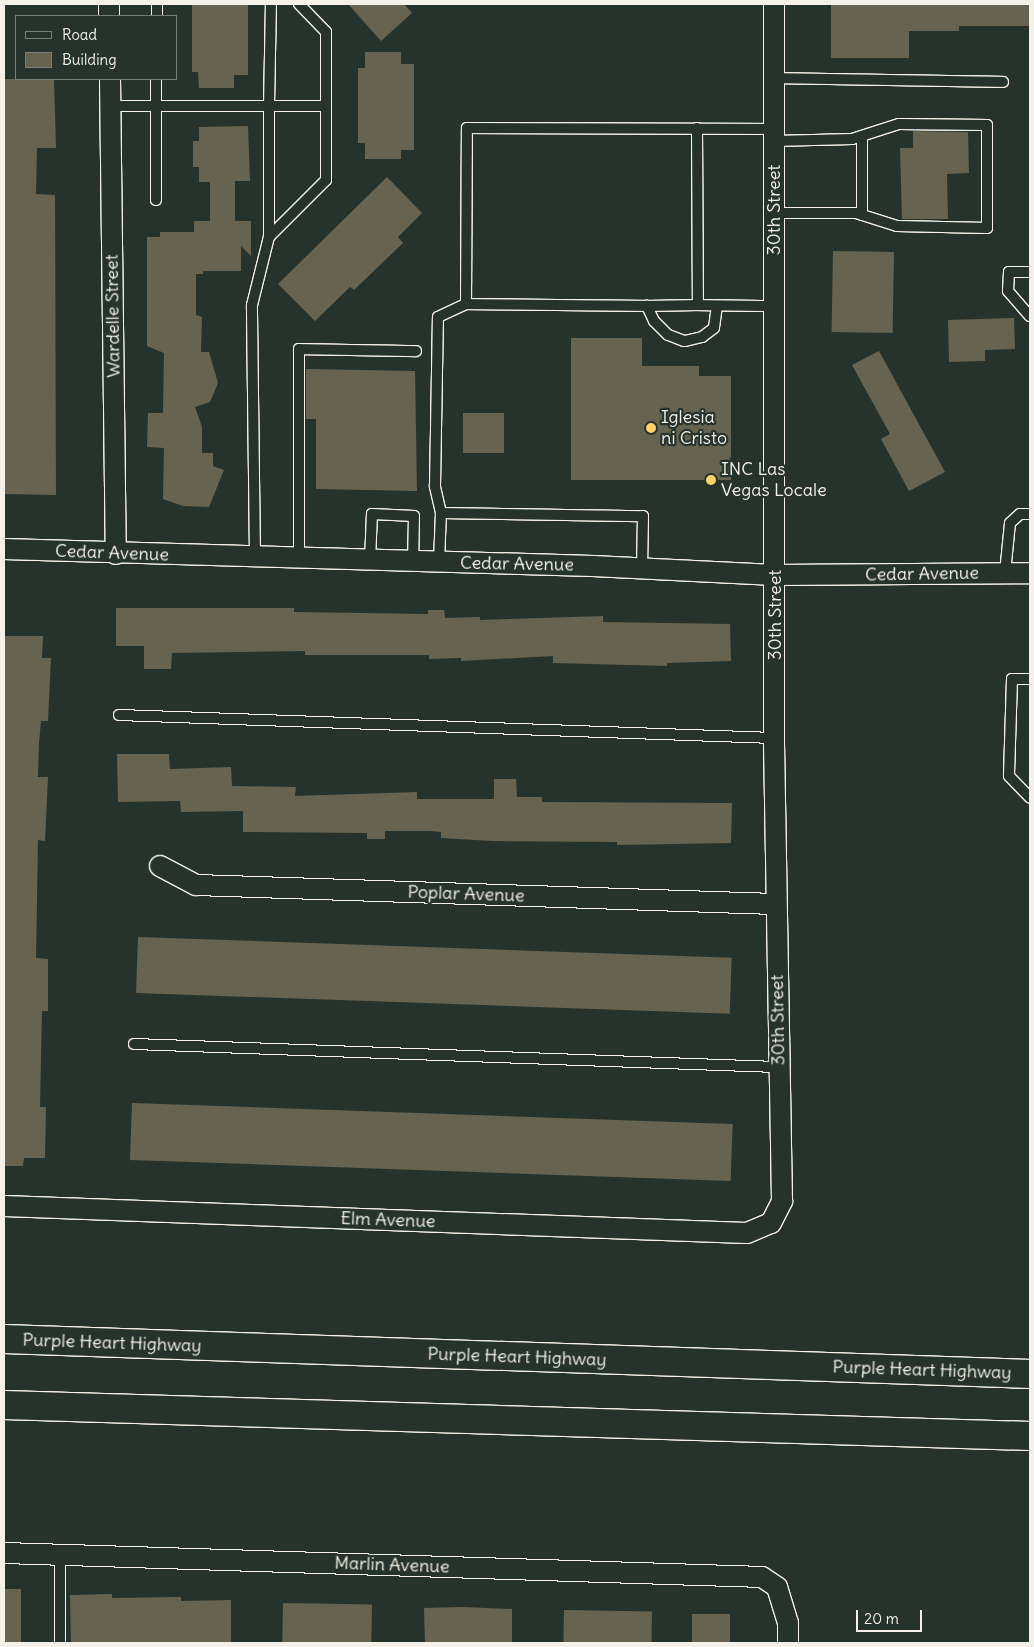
<!DOCTYPE html>
<style>
body{margin:0}
#map{position:relative;width:1034px;height:1647px;overflow:hidden;background:#26332d;font-family:Delius,sans-serif}
div>[style]{position:absolute}
.building>*{inset:0;background:#666450;transform-origin:0 0}
.roads{filter:drop-shadow(1px 0 #f4f1e8) drop-shadow(-1px 0 #f4f1e8) drop-shadow(0 1px #f4f1e8) drop-shadow(0 -1px #f4f1e8)}
.service>*{height:10px;margin:-5px;padding:0 5px;transform-origin:5px;border-radius:5px;background:#26332d}
.minor>*{height:20px;margin:-10px;padding:0 10px;transform-origin:10px;border-radius:10px;background:#26332d}
.motorway>*{height:28px;margin:-14px;padding:0 14px;transform-origin:14px;border-radius:14px;background:#26332d}
.dots>*{width:14px;height:14px;translate:-50% -50%;box-sizing:border-box;border:2px solid #26332d;border-radius:50%}
span{translate:-50% -50%;white-space:nowrap;text-align:center;line-height:1.15;-webkit-text-stroke:4.5px #26332d;paint-order:stroke}
.street-label{font-size:18px;color:#f4f1e8}
.poi-label{font-size:18px;color:#f4f1e8}
.left{translate:0 -50%;text-align:left}
.frame{position:absolute;inset:0;border:5px solid #f4f1e8;pointer-events:none}
.legend{position:absolute;left:15px;top:15px;width:162px;height:65px;box-sizing:border-box;background:#26332d;border:1px solid #787f78;margin:0;padding:6px 9px;list-style:none;font-size:15px;color:#f4f1e8}
.legend li{display:flex;align-items:center;gap:10px;height:25px}
.legend b{width:25px;border:1px solid #787f78}
.scale{position:absolute;left:856px;top:1610px;width:66px;height:22px;box-sizing:border-box;border:2px solid #f4f1e8;border-top:0;padding-left:6px;font-size:15px;line-height:18px;white-space:nowrap;color:#f4f1e8;-webkit-text-stroke:4px #26332d;paint-order:stroke}
</style>
<div id="map">
<div class="building">
<div style="clip-path:polygon(192px 4px,248px 4px,248px 75px,234px 75px,234px 88px,199px 88px,198px 72px,192px 72px)"></div>
<div style="clip-path:polygon(348px 4px,404px 4px,412px 13px,381px 41px)"></div>
<div style="clip-path:polygon(831px 4px,1030px 4px,1030px 26px,959px 26px,959px 31px,909px 31px,909px 58px,831px 58px)"></div>
<div style="clip-path:polygon(365px 52px,401px 52px,401px 64px,414px 64px,414px 150px,401px 150px,401px 159px,365px 159px,365px 143px,358px 143px,358px 68px,365px 68px)"></div>
<div style="clip-path:polygon(5px 79px,54px 79px,56px 148px,37px 148px,36px 194px,55px 195px,56px 495px,4px 494px)"></div>
<div style="clip-path:polygon(248px 126px,250px 181px,235px 181px,235px 221px,251px 221px,251px 256px,241px 246px,241px 271px,203px 271px,203px 274px,196px 274px,196px 315px,202px 317px,201px 352px,209px 352px,218px 383px,210px 402px,195px 407px,202px 427px,202px 453px,213px 453px,213px 466px,224px 470px,209px 507px,183px 506px,163px 499px,164px 448px,147px 447px,148px 413px,163px 413px,164px 353px,147px 346px,147px 237px,160px 237px,160px 232px,194px 232px,194px 221px,210px 221px,210px 182px,199px 182px,199px 167px,193px 167px,193px 141px,199px 141px,199px 127px)"></div>
<div style="clip-path:polygon(913px 131px,968px 132px,969px 173px,947px 174px,948px 219px,902px 219px,900px 148px,913px 148px)"></div>
<div style="clip-path:polygon(387px 177px,422px 213px,398px 237px,403px 243px,354px 290px,350px 287px,315px 321px,278px 284px)"></div>
<div style="left:833px;top:251px;width:61px;height:81px;rotate:1deg"></div>
<div style="clip-path:polygon(1014px 318px,1015px 349px,985px 350px,985px 361px,949px 362px,948px 320px)"></div>
<div style="clip-path:polygon(571px 338px,642px 338px,642px 366px,699px 366px,699px 376px,731px 376px,731px 480px,571px 480px)"></div>
<div style="clip-path:polygon(879px 351px,945px 472px,909px 491px,881px 439px,890px 434px,852px 365px)"></div>
<div style="clip-path:polygon(306px 369px,415px 371px,417px 491px,316px 489px,316px 419px,306px 419px)"></div>
<div style="left:463px;top:413px;width:41px;height:40px"></div>
<div style="clip-path:polygon(116px 608px,294px 608px,294px 612px,428px 614px,428px 610px,444px 610px,445px 618px,480px 617px,480px 620px,603px 616px,603px 622px,730px 624px,731px 661px,667px 663px,667px 666px,553px 663px,553px 656px,461px 661px,461px 658px,429px 659px,429px 655px,305px 655px,305px 651px,172px 653px,171px 669px,144px 669px,144px 646px,116px 646px)"></div>
<div style="clip-path:polygon(4px 636px,43px 636px,42px 658px,51px 658px,48px 721px,41px 721px,39px 743px,38px 777px,48px 777px,45px 841px,38px 840px,36px 958px,48px 959px,48px 1011px,42px 1011px,40px 1107px,46px 1107px,45px 1158px,24px 1158px,23px 1166px,4px 1166px)"></div>
<div style="clip-path:polygon(117px 754px,169px 754px,170px 769px,231px 767px,232px 786px,296px 787px,295px 796px,417px 792px,417px 799px,494px 799px,494px 779px,516px 779px,517px 797px,542px 797px,542px 802px,732px 803px,731px 843px,617px 845px,617px 842px,492px 841px,441px 838px,441px 832px,429px 831px,385px 831px,385px 839px,367px 839px,367px 833px,243px 832px,243px 811px,181px 812px,180px 801px,118px 802px)"></div>
<div style="left:138px;top:937px;width:594px;height:56px;rotate:2deg"></div>
<div style="left:132px;top:1103px;width:601px;height:57px;rotate:2deg"></div>
<div style="left:21px;top:1589px;width:54px;height:17px;rotate:90deg"></div>
<div style="clip-path:polygon(112px 1594px,112px 1598px,181px 1597px,181px 1601px,231px 1600px,231px 1643px,71px 1643px,70px 1595px)"></div>
<div style="left:283px;top:1603px;width:89px;height:40px;rotate:1deg"></div>
<div style="clip-path:polygon(462px 1607px,512px 1609px,512px 1643px,425px 1643px,424px 1608px)"></div>
<div style="left:564px;top:1610px;width:88px;height:33px;rotate:1deg"></div>
<div style="left:692px;top:1614px;width:38px;height:29px"></div>
</div>
<div class="roads">
<div class="service">
<div style="left:299px;top:4px;width:39px;rotate:46deg"></div>
<div style="left:326px;top:32px;width:148px;rotate:90deg"></div>
<div style="left:326px;top:180px;width:81px;rotate:135deg"></div>
<div style="left:269px;top:237px;width:131px;rotate:-90deg"></div>
<div style="left:269px;top:106px;width:57px"></div>
<div style="left:157px;top:16px;width:12px;rotate:-90deg"></div>
<div style="left:774px;top:78px;width:229px;rotate:1deg"></div>
<div style="left:110px;top:106px;width:159px"></div>
<div style="left:269px;top:106px;width:102px;rotate:-88.9deg"></div>
<div style="left:697px;top:128px;width:177px;rotate:89.7deg"></div>
<div style="left:774px;top:141px;width:78px;rotate:-1.5deg"></div>
<div style="left:852px;top:139px;width:49px;rotate:-17.7deg"></div>
<div style="left:899px;top:124px;width:88px;rotate:0.7deg"></div>
<div style="left:987px;top:125px;width:103px;rotate:90deg"></div>
<div style="left:987px;top:228px;width:90px;rotate:-178.7deg"></div>
<div style="left:897px;top:226px;width:43px;rotate:-162.4deg"></div>
<div style="left:856px;top:213px;width:82px;rotate:180deg"></div>
<div style="left:156px;top:200px;width:121px;rotate:-90deg"></div>
<div style="left:862px;top:215px;width:79px;rotate:-90deg"></div>
<div style="left:1030px;top:272px;width:21px;rotate:180deg"></div>
<div style="left:1009px;top:272px;width:19px;rotate:93deg"></div>
<div style="left:1008px;top:291px;width:33px;rotate:49deg"></div>
<div style="left:466px;top:304px;width:176px;rotate:-89.7deg"></div>
<div style="left:467px;top:128px;width:307px;rotate:0.2deg"></div>
<div style="left:717px;top:306px;width:22px;rotate:98deg"></div>
<div style="left:714px;top:328px;width:15px;rotate:143deg"></div>
<div style="left:702px;top:337px;width:18px;rotate:167deg"></div>
<div style="left:684px;top:341px;width:17px;rotate:-159deg"></div>
<div style="left:668px;top:335px;width:20px;rotate:-135deg"></div>
<div style="left:654px;top:321px;width:17px;rotate:-115deg"></div>
<div style="left:647px;top:306px;width:51px;rotate:-1.1deg"></div>
<div style="left:698px;top:305px;width:76px;rotate:0.8deg"></div>
<div style="left:441px;top:513px;width:28px;rotate:-103deg"></div>
<div style="left:435px;top:486px;width:169px;rotate:-89deg"></div>
<div style="left:438px;top:317px;width:31px;rotate:-25deg"></div>
<div style="left:466px;top:304px;width:181px;rotate:0.6deg"></div>
<div style="left:255px;top:558px;width:253px;rotate:-90.7deg"></div>
<div style="left:252px;top:305px;width:70px;rotate:-76deg"></div>
<div style="left:299px;top:559px;width:210px;rotate:-90deg"></div>
<div style="left:299px;top:349px;width:117px;rotate:1deg"></div>
<div style="left:370px;top:561px;width:47px;rotate:-87.6deg"></div>
<div style="left:372px;top:514px;width:42px;rotate:2.7deg"></div>
<div style="left:414px;top:516px;width:46px;rotate:91.2deg"></div>
<div style="left:439px;top:562px;width:49px;rotate:-87.7deg"></div>
<div style="left:441px;top:513px;width:202px;rotate:0.9deg"></div>
<div style="left:643px;top:516px;width:53px;rotate:91.1deg"></div>
<div style="left:1005px;top:573px;width:50px;rotate:-84.3deg"></div>
<div style="left:1010px;top:523px;width:13px;rotate:-42deg"></div>
<div style="left:1020px;top:514px;width:10px"></div>
<div style="left:1030px;top:679px;width:18px;rotate:180deg"></div>
<div style="left:1012px;top:679px;width:97px;rotate:91.8deg"></div>
<div style="left:1009px;top:776px;width:30px;rotate:46deg"></div>
<div style="left:119px;top:715px;width:655px;rotate:2.01deg"></div>
<div style="left:134px;top:1044px;width:644px;rotate:2.05deg"></div>
<div style="left:60px;top:1555px;width:88px;rotate:90deg"></div>
</div>
<div class="minor">
<div style="left:109px;top:4px;width:12px;rotate:90deg"></div>
<div style="left:110px;top:79px;width:475px;rotate:89.3deg"></div>
<div style="left:4px;top:549px;width:589px;rotate:1.65deg"></div>
<div style="left:593px;top:566px;width:182px;rotate:2.8deg"></div>
<div style="left:775px;top:575px;width:255px;rotate:-0.4deg"></div>
<div style="left:160px;top:866px;width:41px;rotate:27.8deg"></div>
<div style="left:196px;top:885px;width:580px;rotate:1.88deg"></div>
<div style="left:4px;top:1206px;width:743px;rotate:2.08deg"></div>
<div style="left:747px;top:1233px;width:26px;rotate:-23deg"></div>
<div style="left:771px;top:1223px;width:25px;rotate:-63deg"></div>
<div style="left:782px;top:1201px;width:463px;rotate:-91deg"></div>
<div style="left:774px;top:738px;width:734px;rotate:-90deg"></div>
<div style="left:4px;top:1553px;width:758px;rotate:1.81deg"></div>
<div style="left:762px;top:1577px;width:18px;rotate:34deg"></div>
<div style="left:777px;top:1587px;width:38px;rotate:73deg"></div>
<div style="left:788px;top:1623px;width:20px;rotate:90deg"></div>
</div>
<div class="motorway">
<div style="left:4px;top:1339px;width:1027px;rotate:1.95deg"></div>
<div style="left:4px;top:1405px;width:1026px;rotate:1.73deg"></div>
</div>
</div>
<div class="dots">
<div style="left:651px;top:428px;background:#ffd166"></div>
<div style="left:711px;top:480px;background:#ffd166"></div>
</div>
<div class="street-label">
<span style="left:774px;top:210px;rotate:-90deg">30th Street</span>
<span style="left:113px;top:316px;rotate:-91deg">Wardelle Street</span>
<span style="left:112px;top:553px;rotate:2deg">Cedar Avenue</span>
<span style="left:517px;top:564px;rotate:1deg">Cedar Avenue</span>
<span style="left:922px;top:574px;rotate:-1deg">Cedar Avenue</span>
<span style="left:775px;top:615px;rotate:-90deg">30th Street</span>
<span style="left:466px;top:894px;rotate:2deg">Poplar Avenue</span>
<span style="left:778px;top:1020px;rotate:-91deg">30th Street</span>
<span style="left:388px;top:1220px;rotate:2deg">Elm Avenue</span>
<span style="left:112px;top:1343px;rotate:2deg">Purple Heart Highway</span>
<span style="left:517px;top:1357px;rotate:2deg">Purple Heart Highway</span>
<span style="left:922px;top:1370px;rotate:2deg">Purple Heart Highway</span>
<span style="left:392px;top:1565px;rotate:2deg">Marlin Avenue</span>
</div>
<div class="poi-label">
<span class="left" style="left:661px;top:428px">Iglesia<br>ni Cristo</span>
<span class="left" style="left:721px;top:480px">INC Las<br>Vegas Locale</span>
</div>
<div class="frame"></div>
<ul class="legend">
<li><b style="height:6px;background:#26332d"></b>Road</li>
<li><b style="height:14px;background:#666450"></b>Building</li>
</ul>
<div class="scale">20 m</div>
</div>
